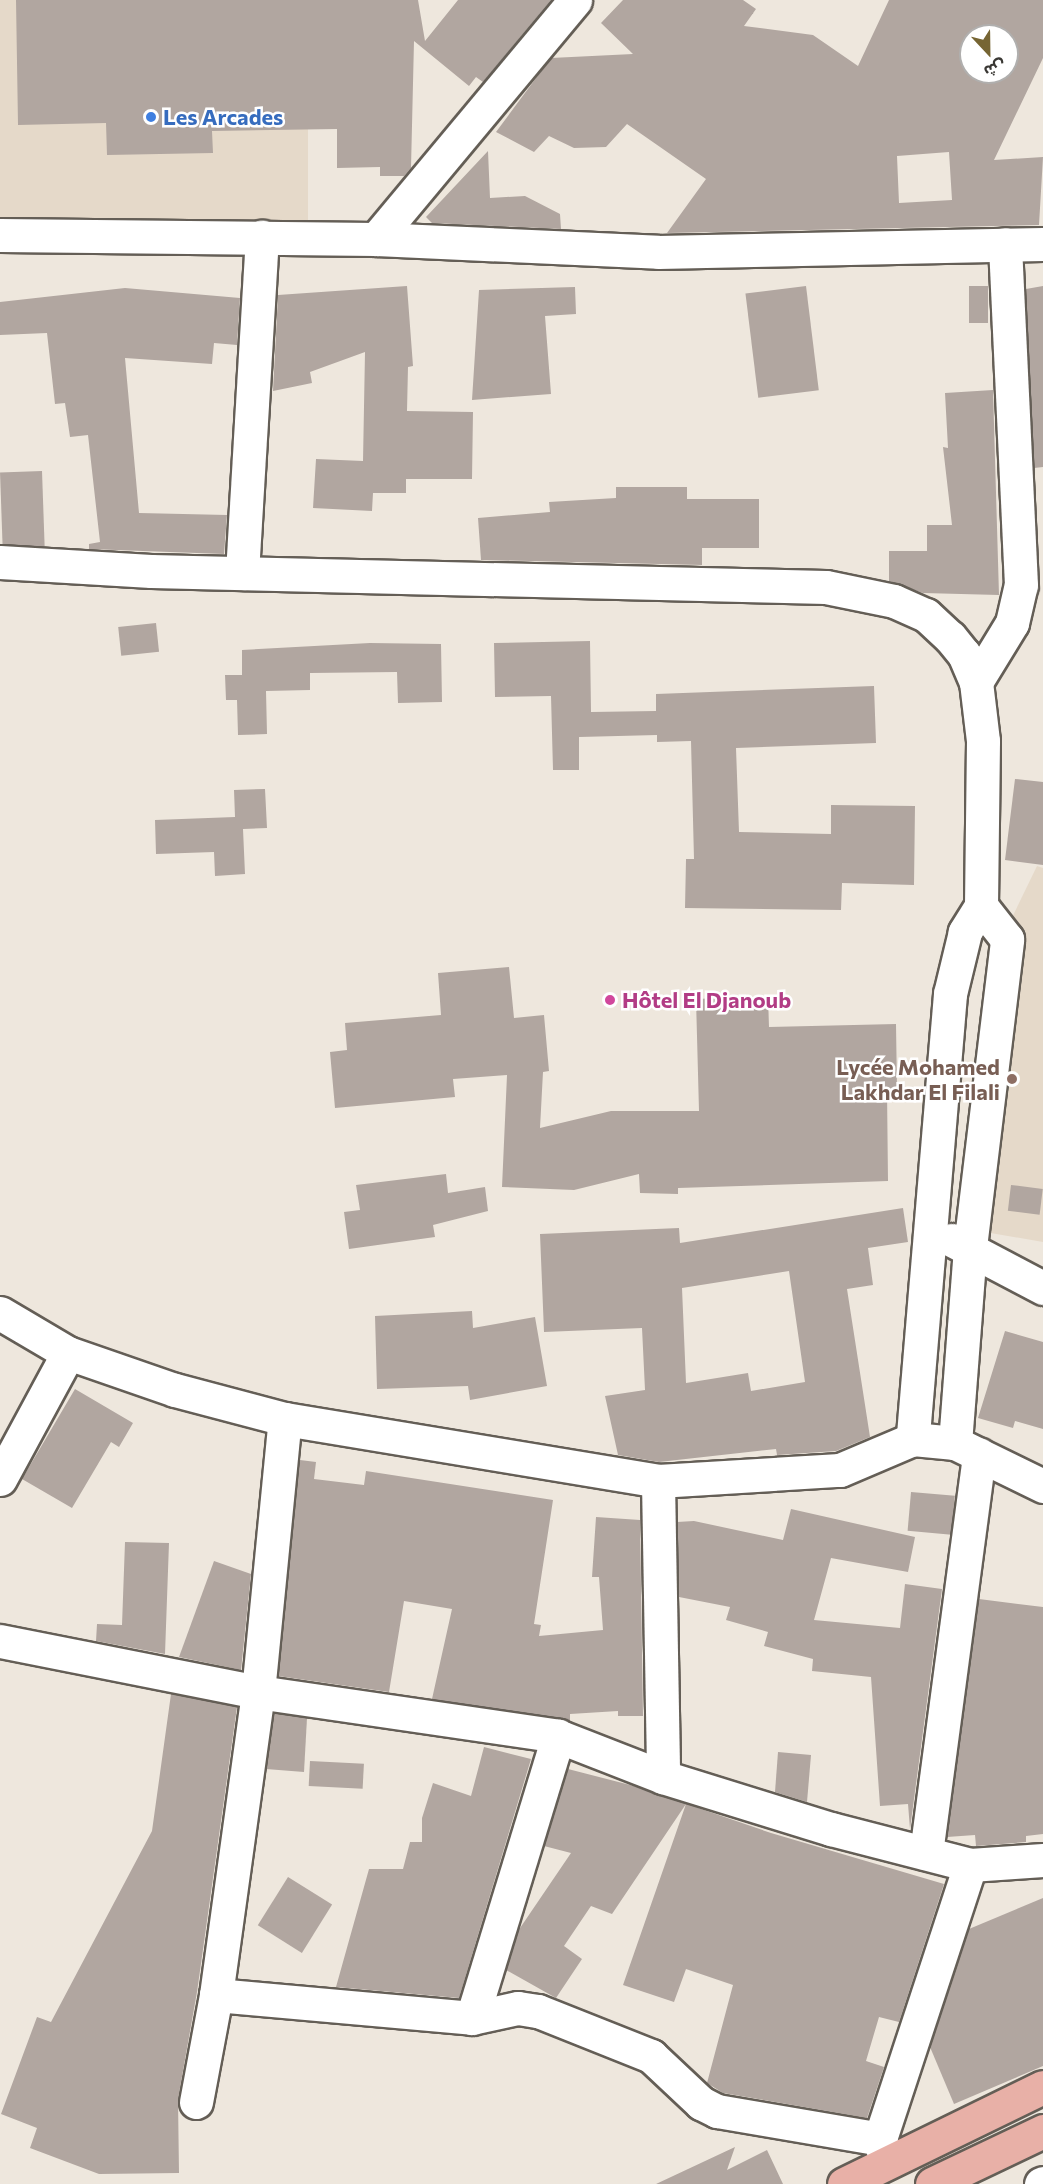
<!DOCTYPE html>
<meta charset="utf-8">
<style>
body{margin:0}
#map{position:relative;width:1043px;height:2184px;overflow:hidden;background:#eee7dd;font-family:Commissioner,"Noto Sans Arabic",sans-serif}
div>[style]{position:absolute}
.built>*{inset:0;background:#e5d9c9;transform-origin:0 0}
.building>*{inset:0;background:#b1a6a0;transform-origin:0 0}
.roads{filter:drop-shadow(2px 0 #645e56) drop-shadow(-2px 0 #645e56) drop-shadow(0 2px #645e56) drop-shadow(0 -2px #645e56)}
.minor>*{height:33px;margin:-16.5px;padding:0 16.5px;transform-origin:16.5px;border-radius:16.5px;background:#fff}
.major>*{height:33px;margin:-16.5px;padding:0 16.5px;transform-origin:16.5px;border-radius:16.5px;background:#e8b0a7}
.dots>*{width:16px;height:16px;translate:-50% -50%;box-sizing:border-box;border:3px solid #fff;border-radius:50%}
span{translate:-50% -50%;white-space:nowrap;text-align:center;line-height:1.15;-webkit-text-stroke:5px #fff;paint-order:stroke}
.shop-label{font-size:22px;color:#366cbe;font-weight:700}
.left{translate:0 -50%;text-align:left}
.hotel-label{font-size:22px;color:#b23c85;font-weight:700}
.education-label{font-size:22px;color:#785e54;font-weight:700}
.right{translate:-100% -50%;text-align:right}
.north{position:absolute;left:959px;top:24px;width:60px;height:60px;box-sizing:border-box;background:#fff;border:2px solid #b0afae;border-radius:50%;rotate:158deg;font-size:16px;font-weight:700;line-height:24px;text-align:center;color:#3a3834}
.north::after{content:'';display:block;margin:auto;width:21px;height:27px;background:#766533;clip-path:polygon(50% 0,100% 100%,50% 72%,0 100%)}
</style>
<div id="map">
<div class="built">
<div style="left:0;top:0;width:308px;height:234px"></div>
<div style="clip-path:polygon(1037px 866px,1043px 868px,1043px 1242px,956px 1227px,1006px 930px)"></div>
</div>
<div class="building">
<div style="clip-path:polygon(16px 0,418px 0,425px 41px,458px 0,551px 0,483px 82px,476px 77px,469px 86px,414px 41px,411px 168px,404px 176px,380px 176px,380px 167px,337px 168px,337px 129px,212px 131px,213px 153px,107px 155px,106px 123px,18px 125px)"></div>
<div style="clip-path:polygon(evenodd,623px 0,743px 0,756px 9px,744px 26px,813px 35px,858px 66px,889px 0,1043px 0,1043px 58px,994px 160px,1043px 157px,1039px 225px,667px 233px,706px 179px,627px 124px,606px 147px,574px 148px,549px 136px,534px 152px,496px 132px,551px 58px,633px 54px,601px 23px,623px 0,971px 36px,1007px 36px,1007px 72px,971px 72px,971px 36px,623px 0,949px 152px,952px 200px,899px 203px,897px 156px,949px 152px)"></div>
<div style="clip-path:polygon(488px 151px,490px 198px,525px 196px,560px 214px,561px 229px,432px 223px,426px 217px)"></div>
<div style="clip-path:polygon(407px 286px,413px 366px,408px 367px,407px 411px,473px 412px,472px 479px,406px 479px,406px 493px,373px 493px,372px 511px,313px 508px,316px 459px,363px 461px,365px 352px,310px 372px,312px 383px,273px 391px,278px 295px)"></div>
<div style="left:806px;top:286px;width:105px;height:61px;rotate:83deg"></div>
<div style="left:969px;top:286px;width:19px;height:37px"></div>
<div style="clip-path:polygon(1043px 286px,1043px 467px,1034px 468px,1026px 289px)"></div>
<div style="clip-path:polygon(575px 287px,576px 314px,545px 316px,551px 394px,472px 400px,479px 290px)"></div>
<div style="clip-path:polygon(125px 288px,240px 298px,237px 345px,214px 343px,212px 364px,125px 358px,139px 513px,227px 515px,224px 554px,89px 549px,89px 544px,100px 542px,88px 435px,70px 437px,65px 403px,55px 404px,47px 333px,0 335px,0 302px)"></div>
<div style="clip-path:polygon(993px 390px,999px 595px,923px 593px,889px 581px,889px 551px,927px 551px,927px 525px,952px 525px,943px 447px,948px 448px,945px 393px)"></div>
<div style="left:42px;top:471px;width:75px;height:42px;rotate:88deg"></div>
<div style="clip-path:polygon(616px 487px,687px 487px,687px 499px,759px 499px,759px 548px,702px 548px,702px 565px,481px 560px,478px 518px,550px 512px,549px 502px,616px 498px)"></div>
<div style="left:156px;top:623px;width:29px;height:38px;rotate:84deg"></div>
<div style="clip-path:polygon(590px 641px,591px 712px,656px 711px,656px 694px,874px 686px,876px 743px,736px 748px,739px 832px,831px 834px,831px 805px,915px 806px,914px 885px,842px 883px,841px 910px,685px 908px,686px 859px,694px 859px,691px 741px,657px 742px,657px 735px,579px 737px,579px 770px,553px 770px,551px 696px,495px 697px,494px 643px)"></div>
<div style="clip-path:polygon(370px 643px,441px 644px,442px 702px,398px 703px,397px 672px,310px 673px,310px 690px,266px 691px,267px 734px,238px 735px,237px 700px,226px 700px,225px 675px,242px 675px,242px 650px)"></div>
<div style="clip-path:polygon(1015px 779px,1043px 782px,1043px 865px,1005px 860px)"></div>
<div style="clip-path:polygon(265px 789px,267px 828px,243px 829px,245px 874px,215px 876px,214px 852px,156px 854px,155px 820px,235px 817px,234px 790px)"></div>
<div style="clip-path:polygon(509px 967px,514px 1018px,544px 1015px,549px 1071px,543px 1072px,540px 1128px,611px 1111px,699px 1111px,696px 999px,768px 996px,769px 1027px,896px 1024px,897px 1090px,887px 1090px,888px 1181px,678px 1188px,678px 1194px,640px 1193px,639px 1174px,574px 1190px,502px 1187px,507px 1075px,453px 1079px,455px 1097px,335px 1108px,330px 1052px,347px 1050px,345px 1023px,441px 1015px,438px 973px)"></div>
<div style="clip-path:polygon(446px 1174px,448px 1193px,485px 1187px,488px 1211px,433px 1225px,435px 1237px,349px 1249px,344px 1212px,360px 1210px,356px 1185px)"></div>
<div style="left:1011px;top:1185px;width:32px;height:26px;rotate:7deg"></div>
<div style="clip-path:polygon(evenodd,903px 1208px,908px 1242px,868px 1248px,873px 1285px,847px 1289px,870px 1437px,836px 1451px,777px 1455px,776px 1449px,659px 1462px,618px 1455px,605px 1396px,645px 1390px,642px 1328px,544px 1332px,540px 1234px,679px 1228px,680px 1243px,903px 1208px,789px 1271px,805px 1382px,751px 1391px,748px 1373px,686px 1383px,682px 1288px,789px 1271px)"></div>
<div style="clip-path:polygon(472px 1311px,473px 1328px,535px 1317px,547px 1386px,470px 1400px,468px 1386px,377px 1389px,375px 1316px)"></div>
<div style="clip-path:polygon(1005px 1331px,1043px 1342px,1043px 1429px,1015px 1421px,1013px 1428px,978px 1418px)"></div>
<div style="clip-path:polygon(75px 1389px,133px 1423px,119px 1447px,111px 1442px,72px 1508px,22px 1479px)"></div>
<div style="clip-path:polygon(300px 1460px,316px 1462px,314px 1479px,364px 1485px,366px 1471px,553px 1500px,534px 1624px,541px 1625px,539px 1636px,603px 1630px,599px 1577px,592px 1577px,596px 1517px,640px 1520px,643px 1716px,618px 1716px,618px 1711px,570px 1714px,570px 1721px,432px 1699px,452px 1609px,404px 1601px,389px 1692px,278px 1676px)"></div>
<div style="left:911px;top:1492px;width:44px;height:39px;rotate:5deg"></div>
<div style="clip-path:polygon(791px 1509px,915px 1537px,908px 1572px,831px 1558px,814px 1620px,900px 1628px,905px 1584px,942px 1589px,910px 1829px,908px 1804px,880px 1806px,871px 1677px,812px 1671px,813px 1659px,764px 1646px,768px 1632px,726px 1620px,730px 1607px,679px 1597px,677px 1522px,694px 1521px,783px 1540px)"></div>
<div style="clip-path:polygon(125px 1542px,169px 1543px,165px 1654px,96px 1641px,97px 1624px,122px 1625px)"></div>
<div style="clip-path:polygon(214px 1561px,251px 1574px,241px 1670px,179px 1657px)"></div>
<div style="clip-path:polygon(979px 1599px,1043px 1607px,1043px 1834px,1026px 1836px,1026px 1842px,976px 1846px,975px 1835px,947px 1837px)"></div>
<div style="clip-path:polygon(171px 1694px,237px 1707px,197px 1992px,178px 2099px,179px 2173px,99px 2174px,30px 2148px,37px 2128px,1px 2114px,37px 2017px,51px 2022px,152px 1831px)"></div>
<div style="clip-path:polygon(274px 1713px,307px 1718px,304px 1772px,266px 1769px)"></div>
<div style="clip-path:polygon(484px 1747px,531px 1759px,459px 1998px,336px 1987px,369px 1869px,403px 1869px,410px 1842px,422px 1842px,422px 1818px,433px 1783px,471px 1796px)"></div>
<div style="clip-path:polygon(778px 1752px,811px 1755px,807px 1802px,775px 1792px)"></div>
<div style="left:310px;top:1761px;width:54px;height:25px;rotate:3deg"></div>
<div style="clip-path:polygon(568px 1769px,634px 1786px,771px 1833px,944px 1884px,899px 2022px,879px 2017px,866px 2061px,884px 2067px,867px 2118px,723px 2093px,707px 2083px,733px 1985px,686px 1969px,674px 2002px,623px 1985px,686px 1804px,612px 1914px,591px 1906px,564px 1946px,582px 1959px,556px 1998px,506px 1970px,518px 1931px,571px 1853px,544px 1846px)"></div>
<div style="left:288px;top:1877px;width:52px;height:57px;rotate:32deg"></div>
<div style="clip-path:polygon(1043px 1898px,1043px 2066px,954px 2104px,930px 2047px,969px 1929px)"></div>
<div style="clip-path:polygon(735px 2147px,727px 2170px,767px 2150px,783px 2184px,656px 2184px)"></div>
</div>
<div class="roads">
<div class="minor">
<div style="left:0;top:235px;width:376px;rotate:0.6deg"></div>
<div style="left:376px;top:239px;width:282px;rotate:2.6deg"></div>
<div style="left:658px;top:252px;width:385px;rotate:-1.2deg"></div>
<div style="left:376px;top:239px;width:311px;rotate:-50.2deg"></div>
<div style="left:0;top:562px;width:151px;rotate:3.4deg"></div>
<div style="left:151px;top:571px;width:675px;rotate:1.36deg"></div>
<div style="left:826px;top:587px;width:69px;rotate:11.6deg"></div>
<div style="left:894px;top:601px;width:35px;rotate:24deg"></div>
<div style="left:926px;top:615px;width:33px;rotate:43deg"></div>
<div style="left:950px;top:637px;width:22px;rotate:51deg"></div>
<div style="left:964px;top:654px;width:30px;rotate:67deg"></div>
<div style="left:976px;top:682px;width:59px;rotate:83.2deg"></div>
<div style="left:983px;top:741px;width:165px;rotate:90.7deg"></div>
<div style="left:981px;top:906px;width:31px;rotate:122deg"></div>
<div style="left:965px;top:932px;width:64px;rotate:103.6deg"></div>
<div style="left:950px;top:994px;width:447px;rotate:94.8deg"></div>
<div style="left:242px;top:573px;width:337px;rotate:-86.6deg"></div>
<div style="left:976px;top:682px;width:69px;rotate:-58.6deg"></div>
<div style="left:1012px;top:623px;width:39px;rotate:-77deg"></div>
<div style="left:1021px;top:585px;width:341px;rotate:-92.7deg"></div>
<div style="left:952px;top:1240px;width:103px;rotate:27.8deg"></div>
<div style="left:0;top:1313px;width:79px;rotate:30.5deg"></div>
<div style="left:68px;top:1353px;width:113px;rotate:19.1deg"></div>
<div style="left:175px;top:1390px;width:114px;rotate:14.8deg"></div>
<div style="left:285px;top:1419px;width:378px;rotate:9.4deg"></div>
<div style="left:658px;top:1481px;width:182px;rotate:-3.5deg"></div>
<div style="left:840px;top:1470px;width:79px;rotate:-23deg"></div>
<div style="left:913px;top:1439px;width:42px;rotate:5.4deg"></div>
<div style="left:955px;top:1443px;width:98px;rotate:26deg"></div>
<div style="left:955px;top:1443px;width:197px;rotate:-85.6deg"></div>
<div style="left:970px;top:1247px;width:310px;rotate:-83.1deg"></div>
<div style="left:1007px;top:939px;width:42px;rotate:-128.2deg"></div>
<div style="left:0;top:1479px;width:143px;rotate:-61.6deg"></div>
<div style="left:658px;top:1481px;width:296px;rotate:89deg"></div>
<div style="left:0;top:1641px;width:263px;rotate:11.2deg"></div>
<div style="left:258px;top:1692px;width:303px;rotate:8.3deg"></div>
<div style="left:558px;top:1736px;width:113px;rotate:21.3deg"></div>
<div style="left:663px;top:1777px;width:176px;rotate:17.2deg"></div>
<div style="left:831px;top:1829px;width:144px;rotate:14.5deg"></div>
<div style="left:970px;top:1865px;width:73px;rotate:-3.9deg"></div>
<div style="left:926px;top:1853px;width:402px;rotate:-82.4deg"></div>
<div style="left:216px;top:1995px;width:257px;rotate:5.1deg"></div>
<div style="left:472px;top:2018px;width:47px;rotate:-12.3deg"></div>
<div style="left:518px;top:2008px;width:20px;rotate:9deg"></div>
<div style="left:538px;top:2011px;width:122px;rotate:21.7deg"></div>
<div style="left:651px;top:2056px;width:69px;rotate:43.2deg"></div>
<div style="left:701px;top:2103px;width:18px;rotate:27deg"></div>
<div style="left:717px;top:2111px;width:165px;rotate:9.7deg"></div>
<div style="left:472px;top:2018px;width:295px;rotate:-73deg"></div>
<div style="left:196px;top:2102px;width:109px;rotate:-79.4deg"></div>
<div style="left:216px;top:1995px;width:306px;rotate:-82.1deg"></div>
<div style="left:258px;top:1692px;width:274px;rotate:-84.4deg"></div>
<div style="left:885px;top:2160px;width:22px;rotate:-103deg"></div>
<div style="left:880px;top:2139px;width:288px;rotate:-71.8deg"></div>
<div style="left:1041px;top:2184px;width:2px;rotate:-27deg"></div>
</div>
<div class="major">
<div style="left:844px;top:2184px;width:221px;rotate:-26deg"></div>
<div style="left:932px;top:2184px;width:123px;rotate:-25.5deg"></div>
</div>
</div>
<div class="dots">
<div style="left:151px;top:117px;background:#3f7fe0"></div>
<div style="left:610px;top:1000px;background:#d1479c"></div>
<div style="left:1012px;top:1079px;background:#8d6e63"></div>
</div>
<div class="shop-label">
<span class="left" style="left:163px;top:117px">Les Arcades</span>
</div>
<div class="hotel-label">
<span class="left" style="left:622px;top:1000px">Hôtel El Djanoub</span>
</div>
<div class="education-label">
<span class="right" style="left:1000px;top:1079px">Lycée Mohamed<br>Lakhdar El Filali</span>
</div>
<div class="north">ش</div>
</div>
